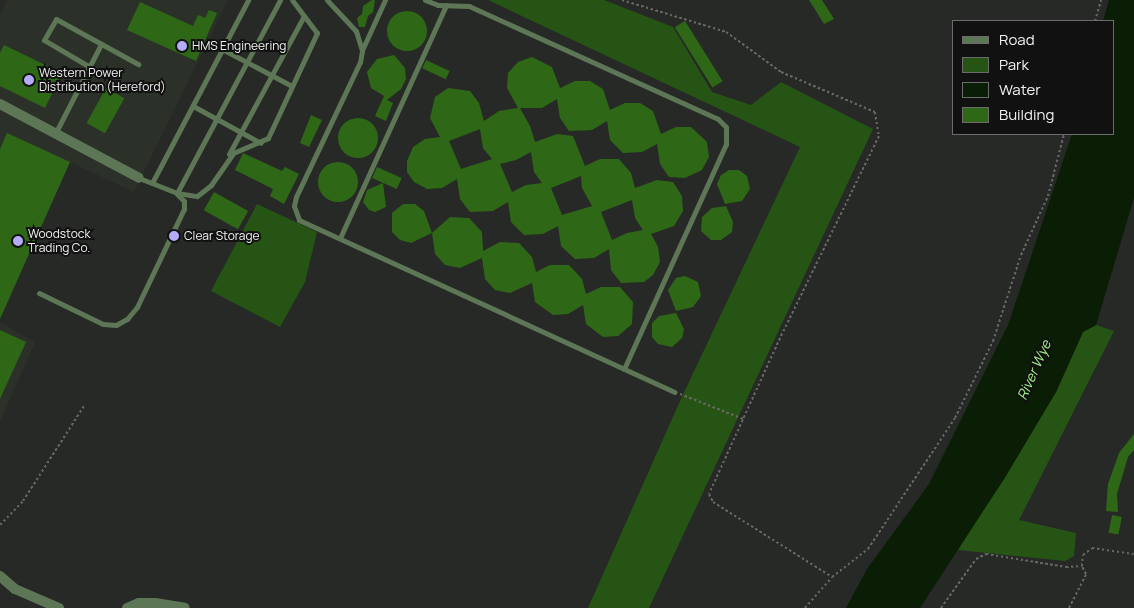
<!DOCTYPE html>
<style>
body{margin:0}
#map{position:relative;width:1134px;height:608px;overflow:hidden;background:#272926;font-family:Manrope,sans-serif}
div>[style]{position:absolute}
.built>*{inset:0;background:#2b3129}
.green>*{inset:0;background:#265414}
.water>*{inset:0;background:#0a1d05}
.building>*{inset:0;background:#2e6817;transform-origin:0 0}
.round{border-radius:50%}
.path>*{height:2px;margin-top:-1px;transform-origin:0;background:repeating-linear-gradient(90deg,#676866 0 2.5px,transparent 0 5px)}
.lane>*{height:5px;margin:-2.5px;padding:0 2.5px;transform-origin:2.5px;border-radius:2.5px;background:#5d7656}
.street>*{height:10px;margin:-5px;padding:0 5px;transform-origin:5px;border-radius:5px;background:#5d7656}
.dots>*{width:14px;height:14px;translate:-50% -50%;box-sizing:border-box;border:2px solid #101110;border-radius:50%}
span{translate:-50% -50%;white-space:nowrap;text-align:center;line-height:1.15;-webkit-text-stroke:4px #101110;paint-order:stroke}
.poi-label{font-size:12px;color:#f0f1f0}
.left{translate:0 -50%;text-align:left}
.water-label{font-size:14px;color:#a1f087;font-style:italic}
.legend{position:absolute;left:952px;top:20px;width:162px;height:115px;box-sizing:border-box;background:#101110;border:1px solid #6a6b6a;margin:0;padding:6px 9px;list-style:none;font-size:15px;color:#f0f1f0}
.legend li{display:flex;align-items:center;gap:10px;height:25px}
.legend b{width:25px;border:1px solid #6a6b6a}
</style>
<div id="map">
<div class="built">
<div style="clip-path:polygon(7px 0,228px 0,134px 192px,70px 162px,0 319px,0 16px)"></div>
<div style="clip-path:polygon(0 322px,35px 342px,0 422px)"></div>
</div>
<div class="green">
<div style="clip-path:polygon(488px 0,604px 0,673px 27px,712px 92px,751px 105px,781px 82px,873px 129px,649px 608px,588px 608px,680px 401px,800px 147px)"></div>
<div style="clip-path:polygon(257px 204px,317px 232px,305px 282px,280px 327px,211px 291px)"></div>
<div style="clip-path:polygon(1096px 325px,1114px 331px,1019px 520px,1076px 533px,1074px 556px,1065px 561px,958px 550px,1056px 392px,1083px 332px)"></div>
</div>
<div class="water">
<div style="clip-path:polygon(1109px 0,1134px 0,1134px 198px,1096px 325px,1083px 332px,1056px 392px,1006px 476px,920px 608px,846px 608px,867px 569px,929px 484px,1008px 325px,1072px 134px,1113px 134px,1113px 21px,1103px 21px)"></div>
</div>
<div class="building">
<div style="clip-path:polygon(372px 0,375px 0,373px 12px,368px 16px,365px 27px,359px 27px,357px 18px,362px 14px,363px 6px)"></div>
<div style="clip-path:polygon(809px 0,822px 0,834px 19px,824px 24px)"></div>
<div style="clip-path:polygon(140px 2px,193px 26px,198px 15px,205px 18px,209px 10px,217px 13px,196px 61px,127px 30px)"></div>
<div class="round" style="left:387px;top:11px;width:40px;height:40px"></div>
<div style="left:685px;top:21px;width:71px;height:12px;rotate:58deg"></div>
<div style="clip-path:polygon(4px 45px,62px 73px,45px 108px,0 86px,0 53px)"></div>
<div style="clip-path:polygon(394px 55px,405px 68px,406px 79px,401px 89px,387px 100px,393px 103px,386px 121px,375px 116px,384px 96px,371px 88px,367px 72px,377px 59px)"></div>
<div style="clip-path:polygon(evenodd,532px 57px,552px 67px,560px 88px,575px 81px,590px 81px,603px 89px,610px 110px,625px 103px,640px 103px,653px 111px,661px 134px,676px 127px,691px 127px,707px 142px,709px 157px,702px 170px,685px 178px,669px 177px,660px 164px,657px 144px,642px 152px,623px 153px,610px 140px,607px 121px,592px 130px,569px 131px,560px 118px,557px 99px,542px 108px,520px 108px,530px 126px,535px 142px,557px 134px,573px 136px,585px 166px,600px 159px,619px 159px,631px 173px,635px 188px,657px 180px,673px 182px,682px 196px,683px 211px,674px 226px,651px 234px,658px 247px,660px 262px,653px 275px,644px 282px,621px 283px,611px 270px,609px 249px,594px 258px,575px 259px,561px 246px,558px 226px,543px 234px,524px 235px,511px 222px,508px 202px,493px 211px,470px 212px,460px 199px,457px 179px,442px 188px,427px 189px,414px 182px,407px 172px,407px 161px,413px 147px,425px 139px,440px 137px,430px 118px,435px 97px,448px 88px,470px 91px,479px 103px,484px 121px,499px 111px,518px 108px,507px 88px,508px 73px,518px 62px,532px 57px,480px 129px,483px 148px,492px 159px,461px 169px,449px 141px,480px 129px,532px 57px,531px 152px,534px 172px,542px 183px,526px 185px,512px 192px,500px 164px,516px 160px,531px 152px,532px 57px,581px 176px,582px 188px,592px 206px,562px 215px,551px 188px,581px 176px,532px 57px,632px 200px,635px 218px,643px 230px,627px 233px,612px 240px,601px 212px,632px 200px)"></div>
<div style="left:426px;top:60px;width:26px;height:9px;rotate:25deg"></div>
<div style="left:106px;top:88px;width:21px;height:40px;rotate:29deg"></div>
<div style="clip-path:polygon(311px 115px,322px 120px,309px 147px,300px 143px)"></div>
<div class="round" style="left:338px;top:118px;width:40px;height:40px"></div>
<div style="clip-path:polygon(7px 133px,70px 162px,0 319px,0 149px)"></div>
<div style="clip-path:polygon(243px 153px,282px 171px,285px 167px,299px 174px,284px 204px,270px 196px,273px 189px,235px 170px)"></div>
<div class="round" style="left:318px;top:162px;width:40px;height:40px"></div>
<div style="left:377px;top:167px;width:27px;height:12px;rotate:24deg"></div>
<div style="clip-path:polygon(729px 170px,739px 170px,747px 176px,750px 189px,742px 201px,725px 204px,717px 184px,721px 175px)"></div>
<div style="clip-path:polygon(383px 183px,386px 207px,375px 212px,369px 210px,363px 202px,367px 190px)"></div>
<div style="left:214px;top:192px;width:39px;height:21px;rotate:29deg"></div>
<div style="clip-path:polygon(403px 204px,415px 204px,424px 211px,432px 233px,450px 217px,469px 218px,482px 232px,483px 251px,500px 242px,519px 243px,532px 257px,536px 272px,550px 265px,569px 265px,582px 279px,586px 294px,601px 287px,620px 287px,633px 302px,632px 324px,618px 336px,603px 337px,586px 324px,583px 305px,568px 314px,553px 315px,535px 302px,532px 283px,510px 293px,495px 290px,485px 279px,482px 258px,460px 268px,445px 265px,435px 254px,432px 233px,411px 243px,400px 240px,392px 232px,392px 213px)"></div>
<div style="clip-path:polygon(726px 206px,733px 222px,732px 232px,721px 240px,711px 240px,701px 231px,702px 217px,712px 208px)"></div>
<div style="clip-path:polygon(685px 276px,698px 282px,701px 296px,693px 307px,676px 311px,668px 290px,676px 278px)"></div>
<div style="clip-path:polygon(676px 313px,684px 329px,682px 338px,672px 347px,658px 344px,652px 337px,652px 323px,659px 316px)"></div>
<div style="clip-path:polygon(0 330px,26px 342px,0 399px)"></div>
<div style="clip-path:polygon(1134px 434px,1134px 450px,1128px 457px,1117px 494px,1118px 512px,1106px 511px,1108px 484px,1119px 453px)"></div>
<div style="left:1112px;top:515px;width:10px;height:18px;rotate:11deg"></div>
</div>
<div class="path">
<div style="left:622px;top:0;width:109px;rotate:17.1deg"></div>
<div style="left:726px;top:32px;width:68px;rotate:36deg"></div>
<div style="left:781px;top:72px;width:102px;rotate:23.1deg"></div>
<div style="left:875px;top:112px;width:24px;rotate:81deg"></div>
<div style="left:879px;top:136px;width:225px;rotate:116.1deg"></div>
<div style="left:780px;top:338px;width:171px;rotate:114.5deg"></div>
<div style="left:709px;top:494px;width:9px;rotate:63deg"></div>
<div style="left:713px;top:502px;width:141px;rotate:32.2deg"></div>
<div style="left:1095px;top:21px;width:22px;rotate:-74deg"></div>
<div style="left:680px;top:394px;width:68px;rotate:21.6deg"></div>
<div style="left:0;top:525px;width:33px;rotate:-46deg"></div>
<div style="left:23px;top:501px;width:113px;rotate:-57.3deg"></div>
<div style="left:805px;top:608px;width:41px;rotate:-48.9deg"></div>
<div style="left:832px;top:577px;width:46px;rotate:-37.9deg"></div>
<div style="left:868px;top:549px;width:157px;rotate:-56.4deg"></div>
<div style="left:955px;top:418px;width:86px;rotate:-63.7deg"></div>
<div style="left:993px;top:341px;width:90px;rotate:-72deg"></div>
<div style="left:1021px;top:255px;width:65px;rotate:-65.4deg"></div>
<div style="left:1048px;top:196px;width:64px;rotate:-75.5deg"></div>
<div style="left:941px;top:608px;width:60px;rotate:-54.5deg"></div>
<div style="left:976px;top:559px;width:11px;rotate:-27deg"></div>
<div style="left:986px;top:554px;width:81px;rotate:9.2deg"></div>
<div style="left:1066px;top:567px;width:16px;rotate:-4deg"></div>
<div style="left:1082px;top:566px;width:11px;rotate:-85deg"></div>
<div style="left:1083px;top:555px;width:11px;rotate:-38deg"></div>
<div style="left:1092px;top:548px;width:42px;rotate:8.1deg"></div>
<div style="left:1069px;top:608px;width:38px;rotate:-63deg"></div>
<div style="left:1086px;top:574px;width:9px;rotate:-117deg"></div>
</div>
<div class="lane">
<div style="left:327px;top:0;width:42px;rotate:46.9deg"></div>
<div style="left:356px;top:31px;width:21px;rotate:73deg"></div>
<div style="left:362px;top:51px;width:11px;rotate:100deg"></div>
<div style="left:360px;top:62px;width:149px;rotate:115.4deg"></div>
<div style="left:296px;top:197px;width:9px;rotate:103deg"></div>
<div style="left:294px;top:206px;width:15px;rotate:70deg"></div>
<div style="left:299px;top:220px;width:413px;rotate:24.6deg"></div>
<div style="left:425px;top:0;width:14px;rotate:21deg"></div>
<div style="left:438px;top:5px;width:31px;rotate:2deg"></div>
<div style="left:469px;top:6px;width:273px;rotate:24.4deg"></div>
<div style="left:718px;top:119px;width:11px;rotate:45deg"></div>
<div style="left:726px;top:127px;width:17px;rotate:90deg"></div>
<div style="left:726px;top:144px;width:247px;rotate:114.4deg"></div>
<div style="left:363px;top:48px;width:53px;rotate:-65.4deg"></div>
<div style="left:222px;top:49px;width:79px;rotate:27.9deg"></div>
<div style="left:90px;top:67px;width:53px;rotate:-149.6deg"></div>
<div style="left:44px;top:40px;width:24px;rotate:-60deg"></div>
<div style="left:56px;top:19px;width:94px;rotate:28.8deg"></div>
<div style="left:193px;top:106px;width:77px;rotate:28.6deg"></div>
<div style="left:55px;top:134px;width:101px;rotate:-62.9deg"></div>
<div style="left:229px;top:154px;width:157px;rotate:-61.5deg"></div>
<div style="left:139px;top:178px;width:41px;rotate:21.5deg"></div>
<div style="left:177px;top:193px;width:20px;rotate:9deg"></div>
<div style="left:197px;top:196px;width:18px;rotate:-38deg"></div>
<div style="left:211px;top:185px;width:39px;rotate:-55deg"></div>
<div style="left:233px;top:153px;width:38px;rotate:-23deg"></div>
<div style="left:268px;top:138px;width:116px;rotate:-65deg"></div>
<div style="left:317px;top:33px;width:41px;rotate:-127.1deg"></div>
<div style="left:152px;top:183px;width:207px;rotate:-62.3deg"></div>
<div style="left:177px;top:193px;width:219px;rotate:-61.9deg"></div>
<div style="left:340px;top:238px;width:256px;rotate:-65.5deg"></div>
<div style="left:39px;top:293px;width:71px;rotate:25.8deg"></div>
<div style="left:103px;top:324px;width:13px;rotate:4deg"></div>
<div style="left:116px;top:325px;width:13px;rotate:-29deg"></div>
<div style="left:127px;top:319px;width:16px;rotate:-50deg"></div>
<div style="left:137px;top:307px;width:109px;rotate:-64.4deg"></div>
<div style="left:184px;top:209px;width:8px;rotate:-90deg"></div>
<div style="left:184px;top:201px;width:10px;rotate:-135deg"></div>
</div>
<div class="street">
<div style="left:0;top:104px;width:157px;rotate:28deg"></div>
<div style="left:0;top:576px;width:20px;rotate:41deg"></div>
<div style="left:15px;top:589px;width:48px;rotate:23.4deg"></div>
<div style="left:127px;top:608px;width:13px;rotate:-23deg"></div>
<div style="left:139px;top:603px;width:16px"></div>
<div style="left:155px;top:603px;width:30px;rotate:9deg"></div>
</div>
<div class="dots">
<div style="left:182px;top:46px;background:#b4acf9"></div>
<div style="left:29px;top:80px;background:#b4acf9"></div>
<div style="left:174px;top:236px;background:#b4acf9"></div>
<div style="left:18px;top:241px;background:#b4acf9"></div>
</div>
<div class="poi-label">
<span class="left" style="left:192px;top:46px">HMS Engineering</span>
<span class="left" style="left:39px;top:80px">Western Power<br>Distribution (Hereford)</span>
<span class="left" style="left:28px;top:241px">Woodstock<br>Trading Co.</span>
<span class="left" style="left:184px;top:236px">Clear Storage</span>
</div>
<div class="water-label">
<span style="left:1034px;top:370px;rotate:-66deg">River Wye</span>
</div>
<ul class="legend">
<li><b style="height:6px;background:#5d7656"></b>Road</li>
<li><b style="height:14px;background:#265414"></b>Park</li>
<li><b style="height:14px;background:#0a1d05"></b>Water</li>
<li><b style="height:14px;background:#2e6817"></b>Building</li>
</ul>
</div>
